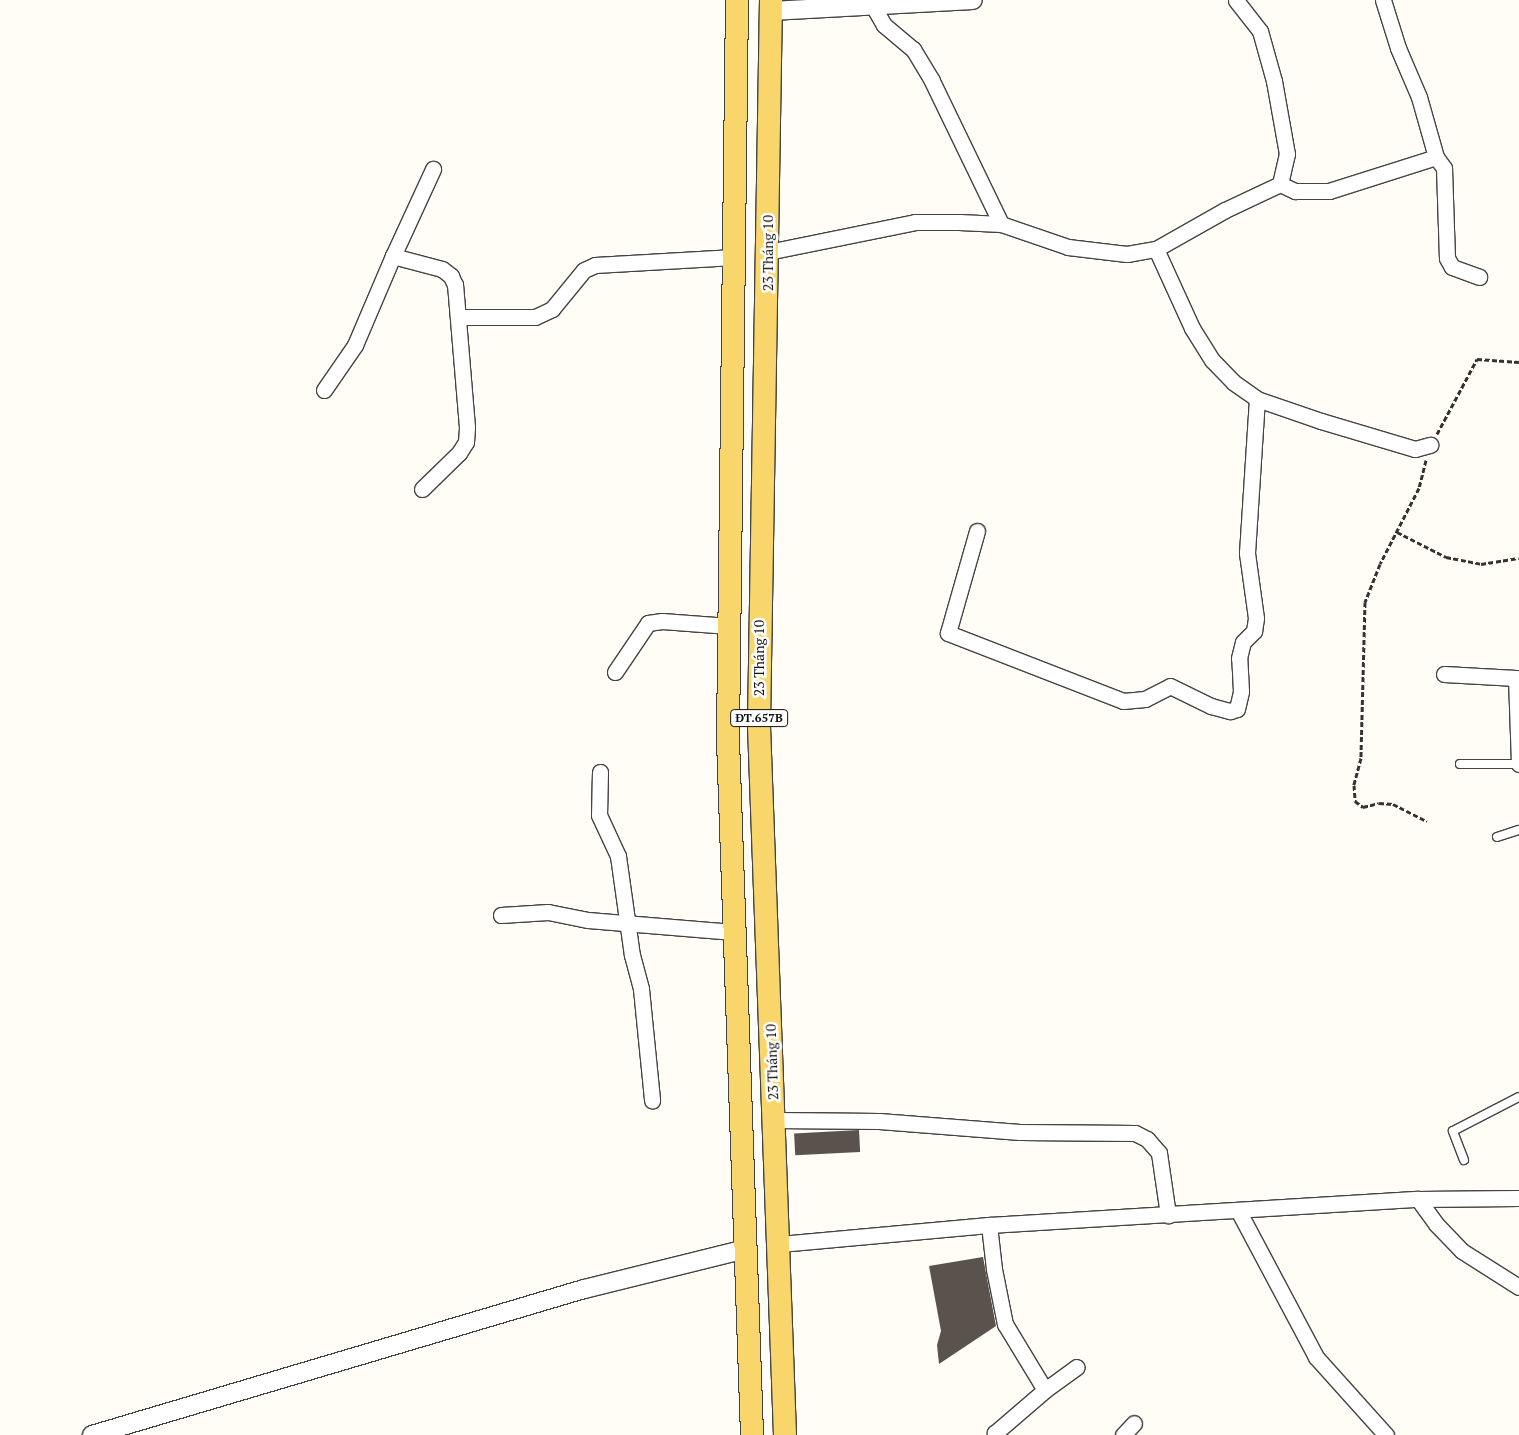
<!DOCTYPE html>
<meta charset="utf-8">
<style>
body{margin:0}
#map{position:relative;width:1519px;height:1435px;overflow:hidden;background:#fffdf5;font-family:"PT Serif",serif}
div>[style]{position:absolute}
.building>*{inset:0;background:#5a524d;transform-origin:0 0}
.path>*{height:3px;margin-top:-1.5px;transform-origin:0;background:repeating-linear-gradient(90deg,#333 0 5px,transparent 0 7.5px)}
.roads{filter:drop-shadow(1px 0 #444) drop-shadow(-1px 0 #444) drop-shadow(0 1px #444) drop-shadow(0 -1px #444)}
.service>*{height:8px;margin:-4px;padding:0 4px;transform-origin:4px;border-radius:4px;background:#fff}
.minor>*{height:15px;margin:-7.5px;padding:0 7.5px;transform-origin:7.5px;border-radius:7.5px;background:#fff}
.tertiary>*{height:18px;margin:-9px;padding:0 9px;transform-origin:9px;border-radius:9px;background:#fff}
.primary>*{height:22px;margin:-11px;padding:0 11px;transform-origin:11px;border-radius:11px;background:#f9d66b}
span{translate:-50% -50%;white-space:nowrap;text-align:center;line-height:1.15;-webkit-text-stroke:5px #fff;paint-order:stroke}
.shield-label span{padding:1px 4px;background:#fff;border:1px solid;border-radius:4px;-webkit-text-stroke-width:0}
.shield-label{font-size:12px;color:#111;font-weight:700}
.street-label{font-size:14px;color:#111}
</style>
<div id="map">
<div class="building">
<div style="left:859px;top:1130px;width:22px;height:65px;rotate:87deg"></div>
<div style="clip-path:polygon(983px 1257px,996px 1326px,939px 1364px,937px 1345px,941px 1331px,929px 1266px)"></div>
</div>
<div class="path">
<div style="left:1437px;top:434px;width:85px;rotate:-61.9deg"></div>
<div style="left:1477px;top:359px;width:42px;rotate:4.1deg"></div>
<div style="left:1426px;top:460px;width:29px;rotate:104deg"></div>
<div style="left:1419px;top:488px;width:85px;rotate:117.2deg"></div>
<div style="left:1380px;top:564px;width:41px;rotate:111.5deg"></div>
<div style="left:1365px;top:602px;width:156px;rotate:91.5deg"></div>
<div style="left:1361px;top:758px;width:28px;rotate:105deg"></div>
<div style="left:1354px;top:785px;width:16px;rotate:86deg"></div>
<div style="left:1355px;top:801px;width:10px;rotate:37deg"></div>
<div style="left:1363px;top:807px;width:16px;rotate:-14deg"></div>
<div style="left:1379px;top:803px;width:14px;rotate:4deg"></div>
<div style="left:1393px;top:804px;width:38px;rotate:27deg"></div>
<div style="left:1397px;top:532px;width:55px;rotate:27deg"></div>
<div style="left:1446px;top:557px;width:36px;rotate:11deg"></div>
<div style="left:1481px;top:564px;width:38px;rotate:-9deg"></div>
</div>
<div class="roads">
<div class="service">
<div style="left:1460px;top:764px;width:57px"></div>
<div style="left:1497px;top:837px;width:23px;rotate:-18deg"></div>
<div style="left:1464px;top:1160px;width:31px;rotate:-111deg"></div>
<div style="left:1453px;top:1131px;width:74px;rotate:-27.3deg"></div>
</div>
<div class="minor">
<div style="left:1383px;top:0;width:50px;rotate:72.6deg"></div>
<div style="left:1398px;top:48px;width:53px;rotate:66.8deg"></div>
<div style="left:1419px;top:97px;width:62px;rotate:74.2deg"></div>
<div style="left:1436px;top:157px;width:14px;rotate:54deg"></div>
<div style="left:1444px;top:168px;width:90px;rotate:88.1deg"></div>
<div style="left:1447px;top:258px;width:10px;rotate:61deg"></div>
<div style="left:1452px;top:267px;width:29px;rotate:20deg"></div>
<div style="left:873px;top:6px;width:22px;rotate:60deg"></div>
<div style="left:884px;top:25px;width:38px;rotate:40deg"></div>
<div style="left:913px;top:49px;width:37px;rotate:59deg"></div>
<div style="left:932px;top:81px;width:159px;rotate:64.2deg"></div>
<div style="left:1280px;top:184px;width:17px;rotate:25deg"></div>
<div style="left:1295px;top:191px;width:34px"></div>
<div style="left:1329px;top:191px;width:112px;rotate:-17.6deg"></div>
<div style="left:1156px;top:249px;width:87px;rotate:65.5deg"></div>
<div style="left:1192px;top:328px;width:38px;rotate:58deg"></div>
<div style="left:1212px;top:360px;width:30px;rotate:46deg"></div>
<div style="left:1233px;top:382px;width:29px;rotate:35deg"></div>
<div style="left:1257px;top:399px;width:68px;rotate:19deg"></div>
<div style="left:1321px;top:421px;width:98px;rotate:16.6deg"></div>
<div style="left:1415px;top:449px;width:16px;rotate:-15deg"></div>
<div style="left:768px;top:252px;width:150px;rotate:-11.5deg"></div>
<div style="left:915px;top:222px;width:44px"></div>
<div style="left:959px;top:222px;width:42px;rotate:2.7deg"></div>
<div style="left:1001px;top:224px;width:71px;rotate:18.9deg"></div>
<div style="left:1068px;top:247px;width:59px;rotate:6.8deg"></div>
<div style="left:1127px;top:254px;width:29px;rotate:-10deg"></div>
<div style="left:1156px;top:249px;width:79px;rotate:-29.5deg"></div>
<div style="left:1225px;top:210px;width:61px;rotate:-25.3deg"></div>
<div style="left:1280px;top:184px;width:31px;rotate:-77deg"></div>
<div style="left:1287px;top:154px;width:74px;rotate:-100.1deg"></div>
<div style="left:1274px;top:81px;width:52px;rotate:-105.6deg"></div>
<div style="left:1260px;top:31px;width:39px;rotate:-128deg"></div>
<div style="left:459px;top:317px;width:76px"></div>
<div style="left:535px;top:317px;width:19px;rotate:-25deg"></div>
<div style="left:552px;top:309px;width:50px;rotate:-50.6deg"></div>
<div style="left:584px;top:270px;width:12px;rotate:-24deg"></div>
<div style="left:595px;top:265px;width:139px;rotate:-3.3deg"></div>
<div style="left:324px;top:390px;width:55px;rotate:-55.4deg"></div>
<div style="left:355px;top:345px;width:97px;rotate:-66.9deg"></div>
<div style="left:422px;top:489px;width:52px;rotate:-44.2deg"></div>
<div style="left:459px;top:453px;width:13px;rotate:-58deg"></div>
<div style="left:466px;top:442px;width:15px;rotate:-86deg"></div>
<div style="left:467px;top:427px;width:143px;rotate:-94.8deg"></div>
<div style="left:455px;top:285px;width:10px;rotate:-114deg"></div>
<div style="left:451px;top:276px;width:11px;rotate:-142deg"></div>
<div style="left:442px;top:269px;width:51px;rotate:-165.1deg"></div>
<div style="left:393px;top:256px;width:96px;rotate:-65.3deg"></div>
<div style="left:977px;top:531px;width:106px;rotate:105.9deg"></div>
<div style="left:948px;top:633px;width:188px;rotate:21.2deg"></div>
<div style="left:1123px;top:701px;width:22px;rotate:-5deg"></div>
<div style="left:1145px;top:699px;width:28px;rotate:-27deg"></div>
<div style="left:1170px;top:686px;width:46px;rotate:26deg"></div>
<div style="left:1211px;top:706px;width:20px;rotate:15deg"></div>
<div style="left:1230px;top:711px;width:7px;rotate:-16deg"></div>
<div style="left:1237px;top:709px;width:18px;rotate:-77deg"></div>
<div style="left:1241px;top:691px;width:33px;rotate:-93deg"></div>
<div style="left:1239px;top:658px;width:16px;rotate:-76deg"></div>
<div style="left:1243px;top:642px;width:16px;rotate:-45deg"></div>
<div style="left:1254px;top:631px;width:13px;rotate:-81deg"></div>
<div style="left:1256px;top:618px;width:66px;rotate:-97.9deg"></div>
<div style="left:1247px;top:553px;width:154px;rotate:-86.3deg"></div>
<div style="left:615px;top:672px;width:59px;rotate:-56deg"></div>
<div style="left:648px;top:623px;width:14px;rotate:-8deg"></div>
<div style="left:662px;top:621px;width:67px;rotate:4.3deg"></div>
<div style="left:1444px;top:674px;width:72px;rotate:3.2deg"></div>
<div style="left:1516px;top:678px;width:86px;rotate:88deg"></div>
<div style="left:600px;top:772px;width:43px;rotate:91.3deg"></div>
<div style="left:599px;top:815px;width:45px;rotate:65.1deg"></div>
<div style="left:618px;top:856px;width:100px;rotate:82deg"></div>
<div style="left:632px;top:955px;width:35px;rotate:75deg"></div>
<div style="left:641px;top:989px;width:112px;rotate:84.3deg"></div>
<div style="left:501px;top:915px;width:47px;rotate:-3.7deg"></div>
<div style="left:548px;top:912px;width:41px;rotate:11.3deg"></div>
<div style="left:588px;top:920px;width:146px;rotate:4.7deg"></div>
<div style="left:775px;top:1120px;width:104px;rotate:0.6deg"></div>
<div style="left:879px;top:1121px;width:141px;rotate:4.5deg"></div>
<div style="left:1020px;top:1132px;width:115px;rotate:0.5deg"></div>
<div style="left:1135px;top:1133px;width:13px;rotate:27deg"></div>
<div style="left:1147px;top:1139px;width:18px;rotate:49deg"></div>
<div style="left:1159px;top:1153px;width:63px;rotate:81.7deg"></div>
<div style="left:1418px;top:1199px;width:31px;rotate:54deg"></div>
<div style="left:1436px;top:1224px;width:37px;rotate:46deg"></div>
<div style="left:1462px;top:1251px;width:67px;rotate:32.3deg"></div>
<div style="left:1239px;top:1212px;width:164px;rotate:62deg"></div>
<div style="left:1316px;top:1357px;width:105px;rotate:48.1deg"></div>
<div style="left:989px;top:1225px;width:44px;rotate:83.5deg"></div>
<div style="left:994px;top:1269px;width:56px;rotate:78.7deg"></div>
<div style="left:1005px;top:1324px;width:77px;rotate:58.8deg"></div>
<div style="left:779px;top:1244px;width:211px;rotate:-5.2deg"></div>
<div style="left:989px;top:1225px;width:430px;rotate:-3.5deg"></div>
<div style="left:1418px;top:1199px;width:101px;rotate:-0.6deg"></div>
<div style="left:998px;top:1435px;width:4px;rotate:-146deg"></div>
<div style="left:995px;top:1433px;width:66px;rotate:-40.7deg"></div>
<div style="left:1045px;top:1390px;width:39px;rotate:-36deg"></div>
<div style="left:1123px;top:1435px;width:16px;rotate:-47deg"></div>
</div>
<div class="tertiary">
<div style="left:771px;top:11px;width:202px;rotate:-3.1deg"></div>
<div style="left:92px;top:1435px;width:513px;rotate:-16.53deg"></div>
<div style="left:584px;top:1289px;width:167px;rotate:-13.9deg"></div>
</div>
<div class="primary">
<div style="left:737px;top:0;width:740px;rotate:90.7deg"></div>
<div style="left:728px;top:740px;width:695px;rotate:88.02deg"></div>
<div style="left:771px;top:0;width:726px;rotate:90.95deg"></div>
<div style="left:759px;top:726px;width:709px;rotate:87.9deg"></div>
</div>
</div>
<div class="shield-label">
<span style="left:759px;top:718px">ĐT.657B</span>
</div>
<div class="street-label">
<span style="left:768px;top:253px;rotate:-90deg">23 Tháng 10</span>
<span style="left:759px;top:658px;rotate:-90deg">23 Tháng 10</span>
<span style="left:772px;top:1062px;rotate:-92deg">23 Tháng 10</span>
</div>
</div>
